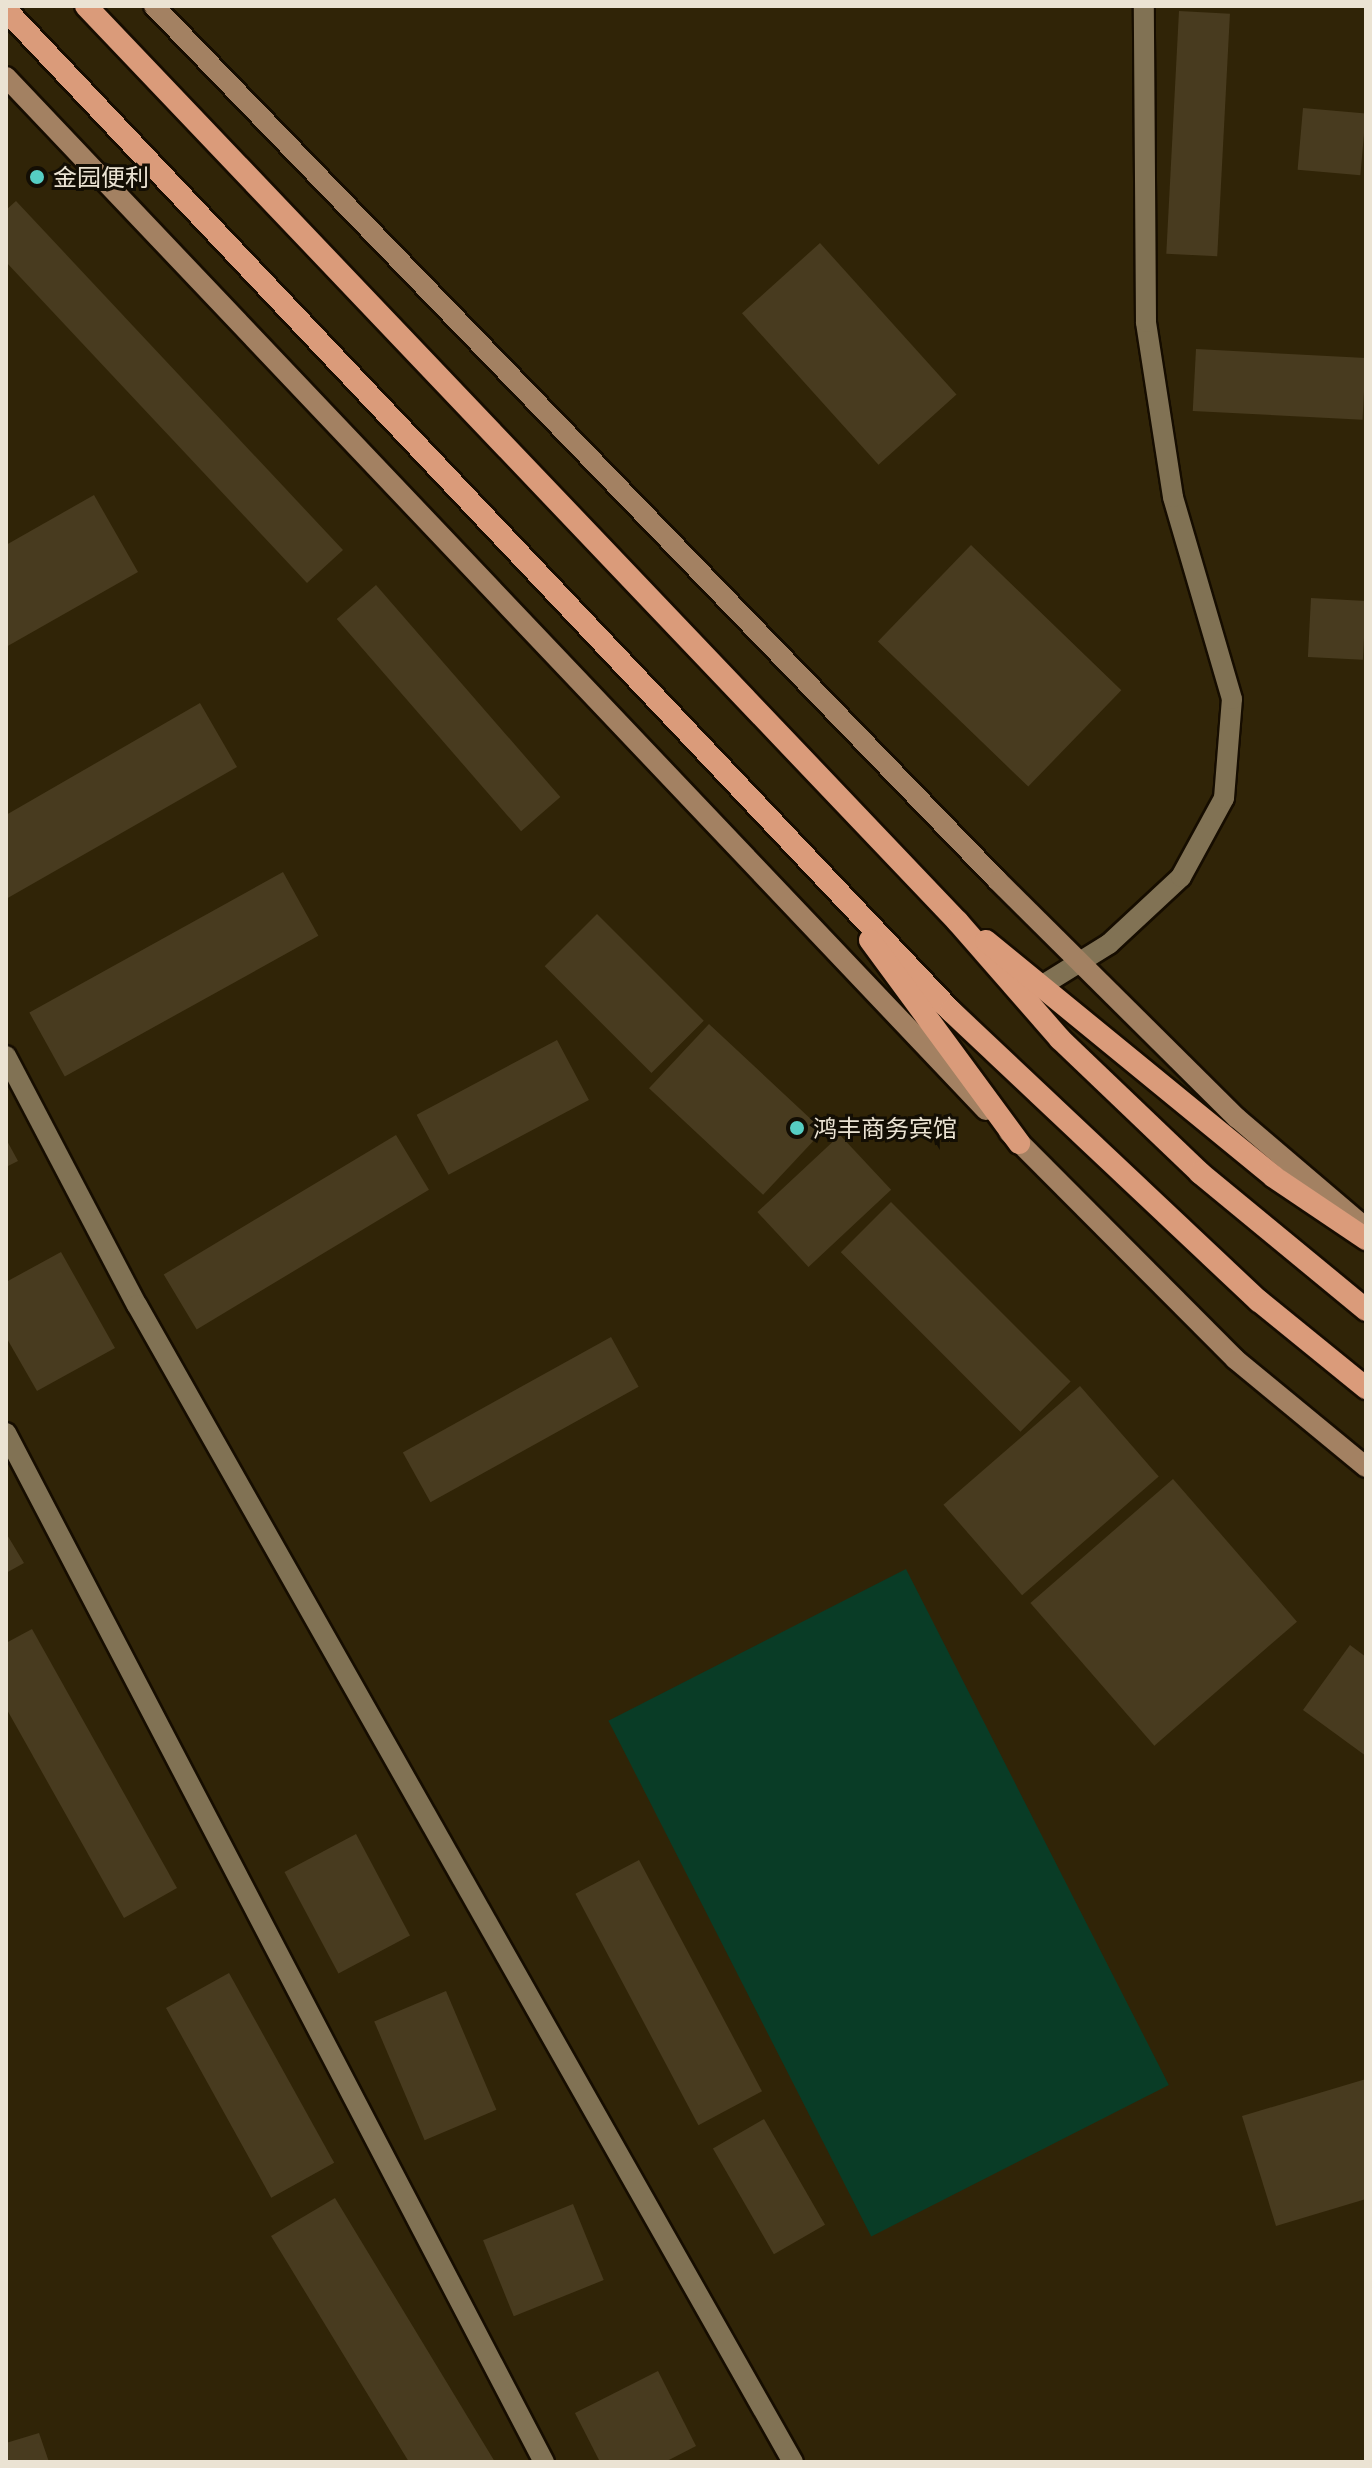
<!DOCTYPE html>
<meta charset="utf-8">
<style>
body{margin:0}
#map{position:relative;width:1372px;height:2468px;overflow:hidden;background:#302407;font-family:"Noto Sans","Noto Sans SC",sans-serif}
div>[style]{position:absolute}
.green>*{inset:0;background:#093c26;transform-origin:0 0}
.building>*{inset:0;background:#483b1f;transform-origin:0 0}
.roads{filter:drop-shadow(2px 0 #160d00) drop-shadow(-2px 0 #160d00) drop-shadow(0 2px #160d00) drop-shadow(0 -2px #160d00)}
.service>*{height:20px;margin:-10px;padding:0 10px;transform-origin:10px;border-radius:10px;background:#817254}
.minor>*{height:20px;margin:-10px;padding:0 10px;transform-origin:10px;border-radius:10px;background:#817254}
.secondary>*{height:20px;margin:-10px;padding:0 10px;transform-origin:10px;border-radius:10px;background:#a38162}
.trunk>*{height:22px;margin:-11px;padding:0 11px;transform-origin:11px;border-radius:11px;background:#da9b7a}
.dots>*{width:22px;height:22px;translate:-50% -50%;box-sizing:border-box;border:4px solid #130e04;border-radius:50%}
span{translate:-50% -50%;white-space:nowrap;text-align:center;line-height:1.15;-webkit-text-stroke:6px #130e04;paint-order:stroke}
.poi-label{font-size:24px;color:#ebe3d3}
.left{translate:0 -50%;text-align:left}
.frame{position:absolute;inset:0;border:8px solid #ebe3d3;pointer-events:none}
</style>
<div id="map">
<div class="green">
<div style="left:906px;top:1569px;width:579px;height:334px;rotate:63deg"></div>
</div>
<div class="building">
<div style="left:1179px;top:11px;width:51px;height:243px;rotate:3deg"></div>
<div style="left:1303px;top:108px;width:63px;height:62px;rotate:5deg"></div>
<div style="clip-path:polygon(16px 201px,343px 550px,307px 583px,6px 262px,6px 210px)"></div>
<div style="left:820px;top:243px;width:204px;height:105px;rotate:48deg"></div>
<div style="left:1196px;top:349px;width:170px;height:62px;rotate:3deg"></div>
<div style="clip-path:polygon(94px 495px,138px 572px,6px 647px,6px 545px)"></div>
<div style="left:971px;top:545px;width:209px;height:134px;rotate:44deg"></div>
<div style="left:376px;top:585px;width:281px;height:52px;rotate:49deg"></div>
<div style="left:1311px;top:598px;width:55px;height:59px;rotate:3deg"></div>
<div style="clip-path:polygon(200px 703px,237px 767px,6px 899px,6px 815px)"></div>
<div style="left:283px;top:872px;width:73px;height:290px;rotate:61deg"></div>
<div style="left:597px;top:914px;width:151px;height:74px;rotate:45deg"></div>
<div style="left:709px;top:1024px;width:156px;height:88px;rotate:43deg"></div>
<div style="left:557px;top:1040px;width:68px;height:159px;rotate:62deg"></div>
<div style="left:396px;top:1135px;width:64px;height:271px;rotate:59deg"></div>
<div style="left:840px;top:1135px;width:75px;height:113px;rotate:47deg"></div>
<div style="clip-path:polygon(6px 1139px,18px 1161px,6px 1167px)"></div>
<div style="left:891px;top:1202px;width:254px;height:71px;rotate:45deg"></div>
<div style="clip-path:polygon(61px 1252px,115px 1348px,37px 1391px,6px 1337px,6px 1282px)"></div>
<div style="left:611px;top:1337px;width:57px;height:238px;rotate:61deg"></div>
<div style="left:1080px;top:1386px;width:120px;height:181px;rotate:49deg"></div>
<div style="left:1173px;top:1479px;width:189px;height:189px;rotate:49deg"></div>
<div style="clip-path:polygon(6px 1533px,24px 1563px,6px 1573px)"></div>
<div style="clip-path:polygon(32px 1629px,177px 1888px,124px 1918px,6px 1708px,6px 1643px)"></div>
<div style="clip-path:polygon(1350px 1645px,1366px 1657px,1366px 1756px,1303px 1710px)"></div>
<div style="left:356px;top:1834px;width:115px;height:81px;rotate:62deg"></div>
<div style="left:639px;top:1860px;width:262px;height:72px;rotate:62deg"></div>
<div style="left:229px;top:1973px;width:217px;height:72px;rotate:61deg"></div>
<div style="left:446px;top:1991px;width:129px;height:78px;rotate:67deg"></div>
<div style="clip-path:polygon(1366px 2079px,1366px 2199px,1276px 2226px,1242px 2116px)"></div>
<div style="left:764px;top:2119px;width:122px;height:59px;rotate:60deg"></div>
<div style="clip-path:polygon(335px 2198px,495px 2462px,409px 2462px,271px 2236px)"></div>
<div style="left:573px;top:2204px;width:82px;height:97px;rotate:68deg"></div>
<div style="clip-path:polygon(658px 2371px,696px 2446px,665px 2462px,600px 2462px,575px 2413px)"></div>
<div style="clip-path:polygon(39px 2433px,49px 2462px,6px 2462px,6px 2443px)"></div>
</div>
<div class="roads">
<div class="service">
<div style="left:1046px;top:983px;width:74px;rotate:-31.8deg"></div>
<div style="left:1109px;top:944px;width:98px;rotate:-42.9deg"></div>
<div style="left:1181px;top:877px;width:90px;rotate:-61.4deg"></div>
<div style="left:1224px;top:798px;width:99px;rotate:-85.4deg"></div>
<div style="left:1232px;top:699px;width:210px;rotate:-106.3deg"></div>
<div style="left:1173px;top:497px;width:177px;rotate:-98.8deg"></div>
<div style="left:1146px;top:322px;width:316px;rotate:-90.4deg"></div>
</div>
<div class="minor">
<div style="left:6px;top:1056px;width:281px;rotate:62.3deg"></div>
<div style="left:137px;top:1305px;width:1330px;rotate:60.45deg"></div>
<div style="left:6px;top:1433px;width:1161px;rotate:62.4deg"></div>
</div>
<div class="secondary">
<div style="left:154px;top:6px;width:1214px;rotate:46.03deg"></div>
<div style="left:997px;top:880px;width:338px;rotate:44.8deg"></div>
<div style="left:1237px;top:1118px;width:170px;rotate:40.5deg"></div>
<div style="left:6px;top:77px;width:1424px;rotate:46.51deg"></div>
<div style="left:1009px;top:1132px;width:320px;rotate:45.1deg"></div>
<div style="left:1235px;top:1359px;width:170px;rotate:39.5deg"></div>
</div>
<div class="trunk">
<div style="left:86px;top:6px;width:1265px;rotate:46.41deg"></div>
<div style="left:958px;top:922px;width:155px;rotate:48.9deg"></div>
<div style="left:1060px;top:1039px;width:194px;rotate:43.7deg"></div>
<div style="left:1200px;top:1173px;width:215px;rotate:39.5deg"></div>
<div style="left:6px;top:10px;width:1377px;rotate:46.65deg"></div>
<div style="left:951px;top:1011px;width:423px;rotate:43.3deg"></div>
<div style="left:1259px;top:1301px;width:138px;rotate:39.1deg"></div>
<div style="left:870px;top:940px;width:252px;rotate:53.7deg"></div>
<div style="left:986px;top:941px;width:372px;rotate:39.3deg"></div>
<div style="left:1274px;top:1177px;width:111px;rotate:34deg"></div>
</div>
</div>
<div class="dots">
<div style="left:37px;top:177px;background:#56cec3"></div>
<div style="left:797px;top:1128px;background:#56cec3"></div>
</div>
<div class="poi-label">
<span class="left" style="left:53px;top:177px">金园便利</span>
<span class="left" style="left:813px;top:1128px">鸿丰商务宾馆</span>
</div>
<div class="frame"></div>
</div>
